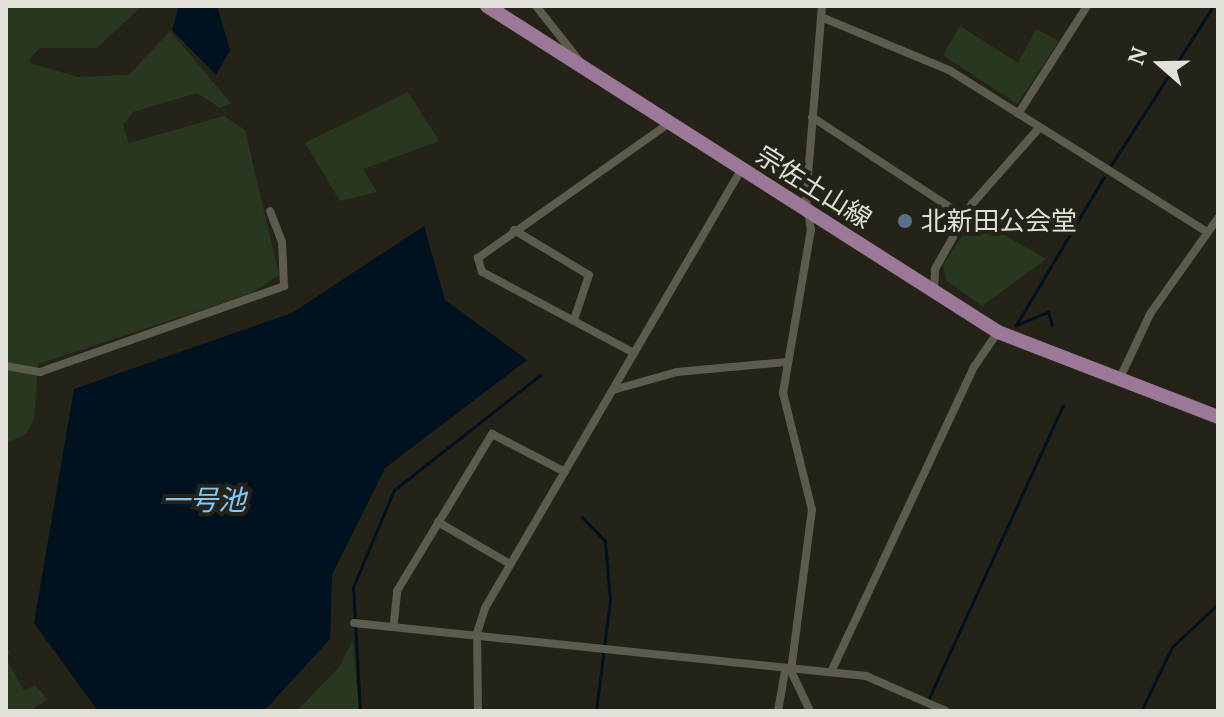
<!DOCTYPE html>
<meta charset="utf-8">
<style>
body{margin:0}
#map{position:relative;width:1224px;height:717px;overflow:hidden;background:#252317;font-family:"PT Serif","Noto Sans JP",serif}
div>[style]{position:absolute}
.green>*{inset:0;background:#283720}
.water>*{inset:0;background:#001120}
.stream>*{height:3px;margin:-1.5px;padding:0 1.5px;transform-origin:1.5px;border-radius:1.5px;background:#001120}
.minor>*{height:8px;margin:-4px;padding:0 4px;transform-origin:4px;border-radius:4px;background:#5d5b4d}
.primary>*{height:14px;margin:-7px;padding:0 7px;transform-origin:7px;border-radius:7px;background:#9b7897}
.dots>*{width:22px;height:22px;translate:-50% -50%;box-sizing:border-box;border:4px solid #252317;border-radius:50%}
span{translate:-50% -50%;white-space:nowrap;text-align:center;line-height:1.15;-webkit-text-stroke:8px #252317;paint-order:stroke}
.street-label{font-size:26px;color:#e2e1d9}
.poi-label{font-size:26px;color:#e2e1d9}
.left{translate:0 -50%;text-align:left}
.water-label{font-size:28px;color:#7fc8f9;font-style:italic}
.frame{position:absolute;inset:0;border:8px solid #e2e1d9;pointer-events:none}
.north{position:absolute;left:1120px;top:24px;width:80px;height:80px;-webkit-text-stroke:6px #252317;paint-order:stroke;rotate:290deg;font-size:22px;font-weight:700;line-height:32px;text-align:center;color:#e2e1d9}
.north::after{content:'';display:block;margin:auto;width:28px;height:36px;background:#e2e1d9;clip-path:polygon(50% 0,100% 100%,50% 72%,0 100%)}
</style>
<div id="map">
<div class="green">
<div style="clip-path:polygon(6px 6px,142px 6px,97px 48px,40px 48px,31px 57px,29px 63px,78px 77px,129px 75px,170px 31px,231px 103px,220px 108px,197px 93px,133px 112px,123px 125px,129px 143px,224px 116px,245px 130px,279px 275px,250px 294px,38px 364px,34px 419px,27px 433px,6px 444px)"></div>
<div style="clip-path:polygon(960px 26px,1018px 63px,1036px 29px,1059px 41px,1017px 104px,943px 55px)"></div>
<div style="clip-path:polygon(408px 92px,439px 141px,363px 169px,377px 192px,340px 201px,305px 143px)"></div>
<div style="clip-path:polygon(974px 217px,1046px 259px,982px 306px,947px 281px,943px 265px)"></div>
<div style="clip-path:polygon(353px 640px,359px 711px,297px 711px,340px 666px)"></div>
<div style="clip-path:polygon(11px 651px,6px 658px,24px 691px,35px 685px,48px 700px,28px 711px,6px 711px,6px 652px)"></div>
</div>
<div class="water">
<div style="clip-path:polygon(179px 6px,217px 6px,230px 50px,216px 75px,172px 30px)"></div>
<div style="clip-path:polygon(424px 226px,445px 300px,527px 360px,385px 468px,332px 575px,330px 639px,264px 711px,98px 711px,34px 623px,74px 389px,292px 313px)"></div>
</div>
<div class="stream">
<div style="left:1111px;top:165px;width:189px;rotate:-57.3deg"></div>
<div style="left:1052px;top:325px;width:14px;rotate:-107deg"></div>
<div style="left:1048px;top:312px;width:35px;rotate:158deg"></div>
<div style="left:1016px;top:325px;width:172px;rotate:-59.3deg"></div>
<div style="left:582px;top:517px;width:33px;rotate:46deg"></div>
<div style="left:605px;top:541px;width:59px;rotate:85.2deg"></div>
<div style="left:610px;top:600px;width:112px;rotate:97.2deg"></div>
<div style="left:928px;top:700px;width:324px;rotate:-65.4deg"></div>
<div style="left:360px;top:711px;width:124px;rotate:-93.2deg"></div>
<div style="left:353px;top:587px;width:105px;rotate:-67.1deg"></div>
<div style="left:394px;top:490px;width:186px;rotate:-38.2deg"></div>
<div style="left:1141px;top:711px;width:71px;rotate:-64.2deg"></div>
<div style="left:1172px;top:647px;width:63px;rotate:-43.1deg"></div>
</div>
<div class="minor">
<div style="left:536px;top:6px;width:80px;rotate:51.6deg"></div>
<div style="left:821px;top:17px;width:139px;rotate:22.5deg"></div>
<div style="left:949px;top:70px;width:305px;rotate:32.1deg"></div>
<div style="left:1018px;top:114px;width:128px;rotate:-57.4deg"></div>
<div style="left:812px;top:117px;width:186px;rotate:33.2deg"></div>
<div style="left:514px;top:230px;width:87px;rotate:31deg"></div>
<div style="left:589px;top:275px;width:47px;rotate:108.4deg"></div>
<div style="left:934px;top:291px;width:22px;rotate:-87deg"></div>
<div style="left:935px;top:269px;width:75px;rotate:-60.4deg"></div>
<div style="left:972px;top:204px;width:101px;rotate:-48.6deg"></div>
<div style="left:634px;top:353px;width:172px;rotate:-151.9deg"></div>
<div style="left:482px;top:272px;width:15px;rotate:-106deg"></div>
<div style="left:478px;top:258px;width:232px;rotate:-35.2deg"></div>
<div style="left:6px;top:366px;width:35px;rotate:10deg"></div>
<div style="left:40px;top:372px;width:259px;rotate:-19.4deg"></div>
<div style="left:284px;top:286px;width:44px;rotate:-92.6deg"></div>
<div style="left:282px;top:242px;width:33px;rotate:-111deg"></div>
<div style="left:1119px;top:380px;width:73px;rotate:-64.8deg"></div>
<div style="left:1150px;top:314px;width:118px;rotate:-54.7deg"></div>
<div style="left:613px;top:390px;width:66px;rotate:-15.7deg"></div>
<div style="left:677px;top:372px;width:109px;rotate:-5.2deg"></div>
<div style="left:438px;top:522px;width:83px;rotate:30.3deg"></div>
<div style="left:394px;top:622px;width:31px;rotate:-84deg"></div>
<div style="left:397px;top:591px;width:184px;rotate:-58.8deg"></div>
<div style="left:492px;top:434px;width:82px;rotate:27.5deg"></div>
<div style="left:354px;top:623px;width:515px;rotate:5.91deg"></div>
<div style="left:866px;top:676px;width:87px;rotate:23.6deg"></div>
<div style="left:831px;top:672px;width:337px;rotate:-64.9deg"></div>
<div style="left:974px;top:367px;width:42px;rotate:-55.6deg"></div>
<div style="left:478px;top:711px;width:78px;rotate:-90.7deg"></div>
<div style="left:477px;top:633px;width:26px;rotate:-72deg"></div>
<div style="left:485px;top:608px;width:507px;rotate:-59.69deg"></div>
<div style="left:778px;top:711px;width:40px;rotate:-80deg"></div>
<div style="left:810px;top:711px;width:44px;rotate:-115.4deg"></div>
<div style="left:791px;top:671px;width:162px;rotate:-82.6deg"></div>
<div style="left:812px;top:510px;width:121px;rotate:-103.9deg"></div>
<div style="left:783px;top:393px;width:165px;rotate:-80.3deg"></div>
<div style="left:811px;top:230px;width:30px;rotate:-99deg"></div>
<div style="left:806px;top:200px;width:195px;rotate:-85.3deg"></div>
</div>
<div class="primary">
<div style="left:487px;top:6px;width:606px;rotate:32.54deg"></div>
<div style="left:998px;top:332px;width:236px;rotate:21.1deg"></div>
</div>
<div class="dots">
<div style="left:905px;top:221px;background:#5c6f8a"></div>
</div>
<div class="street-label">
<span style="left:814px;top:187px;rotate:32deg">宗佐土山線</span>
</div>
<div class="poi-label">
<span class="left" style="left:921px;top:221px">北新田公会堂</span>
</div>
<div class="water-label">
<span style="left:204px;top:500px">一号池</span>
</div>
<div class="frame"></div>
<div class="north">N</div>
</div>
